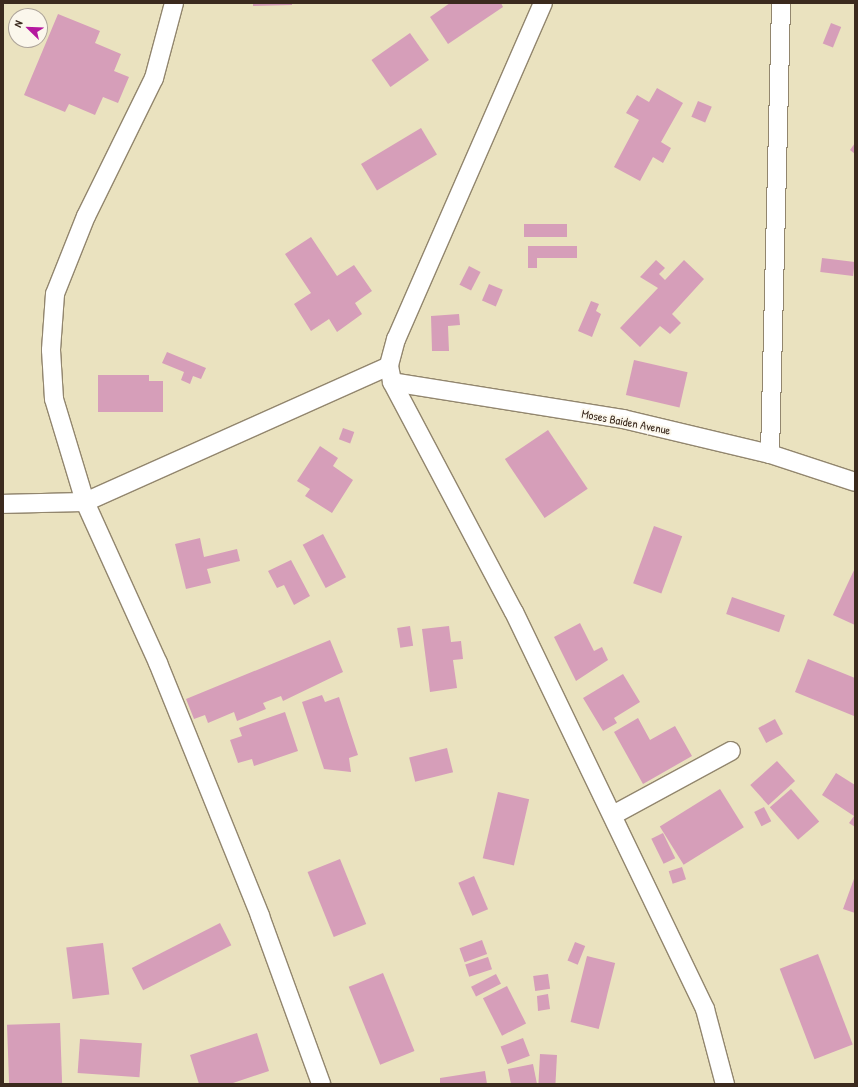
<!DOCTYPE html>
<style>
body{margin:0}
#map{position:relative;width:858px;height:1087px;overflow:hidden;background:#eae2bf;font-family:"Patrick Hand",sans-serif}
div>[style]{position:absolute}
.building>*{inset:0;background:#d69eb9;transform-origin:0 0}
.roads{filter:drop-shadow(1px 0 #92866e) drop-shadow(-1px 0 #92866e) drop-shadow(0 1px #92866e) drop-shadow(0 -1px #92866e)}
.street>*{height:18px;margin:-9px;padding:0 9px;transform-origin:9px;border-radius:9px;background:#fff}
span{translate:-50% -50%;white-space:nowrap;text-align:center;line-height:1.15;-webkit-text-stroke:4px #fbf7ec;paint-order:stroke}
.street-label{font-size:12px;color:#3b2a1e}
.frame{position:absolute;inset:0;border:4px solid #3b2a1e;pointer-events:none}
.north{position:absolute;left:8px;top:8px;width:40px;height:40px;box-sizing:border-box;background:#fbf7ec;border:1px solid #aea59a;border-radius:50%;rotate:293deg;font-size:11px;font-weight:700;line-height:16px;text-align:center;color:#3b2a1e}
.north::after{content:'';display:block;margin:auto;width:14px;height:18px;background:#b5179e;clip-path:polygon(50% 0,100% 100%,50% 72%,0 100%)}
</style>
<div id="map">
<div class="building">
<div style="clip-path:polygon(253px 3px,292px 3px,292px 5px,253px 6px)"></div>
<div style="clip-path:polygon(450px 3px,501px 3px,503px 7px,448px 44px,430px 17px)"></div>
<div style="clip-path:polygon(58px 14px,100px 31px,95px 43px,121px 54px,114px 71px,129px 77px,118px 103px,103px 97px,95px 115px,69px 104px,65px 112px,24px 95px)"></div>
<div style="left:831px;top:23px;width:11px;height:22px;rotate:22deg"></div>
<div style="left:410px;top:33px;width:33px;height:47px;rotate:55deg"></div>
<div style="clip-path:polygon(657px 88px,683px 103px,661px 142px,671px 148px,663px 163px,653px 157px,640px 181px,614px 167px,639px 120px,626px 113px,637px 95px,649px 102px)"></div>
<div style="left:698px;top:101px;width:15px;height:17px;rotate:23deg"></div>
<div style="left:421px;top:128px;width:31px;height:70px;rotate:59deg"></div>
<div style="clip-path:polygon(855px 143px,855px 154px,850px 150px)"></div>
<div style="left:524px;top:224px;width:43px;height:13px"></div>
<div style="clip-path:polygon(311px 237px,337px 276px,354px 265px,372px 291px,355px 303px,362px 314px,337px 332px,329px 319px,311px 331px,294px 304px,311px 293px,285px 254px)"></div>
<div style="clip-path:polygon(528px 246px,577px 246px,577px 258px,537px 258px,537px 268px,528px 268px)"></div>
<div style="left:822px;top:258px;width:33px;height:14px;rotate:7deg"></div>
<div style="clip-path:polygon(656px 260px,665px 268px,659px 274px,665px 280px,684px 260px,704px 279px,672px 314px,681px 323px,670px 334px,660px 326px,640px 347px,620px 328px,658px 288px,640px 277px)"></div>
<div style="left:469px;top:266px;width:13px;height:21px;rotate:27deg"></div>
<div style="left:489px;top:284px;width:15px;height:18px;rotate:23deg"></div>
<div style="clip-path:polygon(591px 301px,599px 304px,596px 311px,601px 314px,592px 337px,578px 331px)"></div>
<div style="clip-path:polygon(459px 314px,460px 325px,448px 326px,449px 351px,432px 351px,431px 316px)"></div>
<div style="clip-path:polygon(167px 352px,206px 368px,201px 379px,193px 376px,190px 384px,181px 380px,184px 372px,162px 363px)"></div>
<div style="left:634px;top:360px;width:55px;height:36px;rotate:13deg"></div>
<div style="clip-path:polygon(98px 375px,149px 375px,149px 381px,163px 381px,163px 412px,98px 412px)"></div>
<div style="left:343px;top:428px;width:12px;height:12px;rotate:20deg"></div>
<div style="left:548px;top:430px;width:71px;height:52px;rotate:56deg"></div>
<div style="clip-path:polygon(320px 446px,338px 458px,333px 466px,353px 480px,332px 513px,305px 496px,310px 489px,297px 481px)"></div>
<div style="left:654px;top:526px;width:30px;height:61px;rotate:20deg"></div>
<div style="left:323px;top:534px;width:49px;height:23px;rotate:62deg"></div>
<div style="clip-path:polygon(200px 538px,204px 557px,237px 549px,240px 561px,207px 569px,211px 583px,186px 589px,175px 544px)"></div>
<div style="clip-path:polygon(291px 560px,310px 596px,294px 605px,284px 585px,277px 588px,268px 571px)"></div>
<div style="clip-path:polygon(855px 568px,855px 625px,833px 615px)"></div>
<div style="left:732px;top:597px;width:56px;height:18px;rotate:19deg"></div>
<div style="clip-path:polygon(580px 623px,594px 651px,602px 647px,608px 660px,576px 681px,554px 637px)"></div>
<div style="left:410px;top:626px;width:20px;height:13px;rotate:81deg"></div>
<div style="clip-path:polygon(449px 626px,451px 642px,461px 641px,463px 659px,453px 660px,457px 688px,430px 692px,422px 629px)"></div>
<div style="clip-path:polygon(330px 640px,343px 672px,283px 701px,281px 696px,263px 703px,266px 709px,237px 721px,234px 712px,208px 723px,205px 715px,194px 719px,186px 699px)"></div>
<div style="clip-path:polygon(808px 659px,855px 678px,854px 716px,795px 692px)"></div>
<div style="clip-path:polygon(623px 674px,640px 702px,614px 718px,617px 723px,603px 731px,583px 698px)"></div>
<div style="clip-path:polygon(322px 695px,325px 702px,339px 697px,358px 755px,349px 758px,351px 772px,324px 769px,302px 702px)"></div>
<div style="clip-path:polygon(285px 712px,298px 751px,254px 766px,252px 759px,238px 763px,230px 740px,242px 736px,239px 728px)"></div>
<div style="clip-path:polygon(638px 718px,650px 740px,675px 726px,692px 756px,643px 784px,614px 732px)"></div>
<div style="left:775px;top:719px;width:17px;height:19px;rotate:62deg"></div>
<div style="left:447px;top:748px;width:25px;height:39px;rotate:76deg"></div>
<div style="left:777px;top:761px;width:27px;height:36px;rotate:48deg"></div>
<div style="clip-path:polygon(836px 773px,855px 785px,855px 827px,849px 823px,854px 816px,822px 795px)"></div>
<div style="left:720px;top:789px;width:45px;height:71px;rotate:58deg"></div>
<div style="left:791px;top:789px;width:43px;height:28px;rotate:49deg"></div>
<div style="left:498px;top:792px;width:32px;height:68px;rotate:13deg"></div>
<div style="left:764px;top:807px;width:16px;height:11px;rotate:63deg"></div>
<div style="left:663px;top:833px;width:28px;height:13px;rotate:64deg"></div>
<div style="left:340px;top:859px;width:70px;height:35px;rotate:68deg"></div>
<div style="left:682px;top:867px;width:13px;height:14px;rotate:72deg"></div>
<div style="left:474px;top:876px;width:36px;height:17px;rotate:67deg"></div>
<div style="clip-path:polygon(855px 876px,855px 913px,843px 909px)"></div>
<div style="left:220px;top:923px;width:25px;height:99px;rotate:63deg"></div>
<div style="left:482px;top:940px;width:15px;height:24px;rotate:70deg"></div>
<div style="left:575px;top:942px;width:11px;height:20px;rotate:22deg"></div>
<div style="left:103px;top:943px;width:52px;height:37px;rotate:83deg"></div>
<div style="left:818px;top:954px;width:97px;height:41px;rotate:69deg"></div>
<div style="left:587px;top:956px;width:29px;height:68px;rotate:14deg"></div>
<div style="left:488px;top:957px;width:13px;height:24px;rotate:72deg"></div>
<div style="left:383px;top:973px;width:84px;height:37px;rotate:68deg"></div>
<div style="left:496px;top:974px;width:11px;height:28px;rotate:63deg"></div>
<div style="left:548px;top:974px;width:15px;height:15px;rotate:82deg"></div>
<div style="left:507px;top:986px;width:42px;height:27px;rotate:63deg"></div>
<div style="clip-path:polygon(548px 994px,550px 1009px,538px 1011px,537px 996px)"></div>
<div style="left:60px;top:1023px;width:61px;height:53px;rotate:88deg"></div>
<div style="clip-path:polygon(257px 1033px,269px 1071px,230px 1084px,199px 1084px,190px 1055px)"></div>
<div style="left:523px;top:1038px;width:19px;height:24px;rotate:69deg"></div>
<div style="left:80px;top:1039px;width:62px;height:34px;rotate:4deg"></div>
<div style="left:540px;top:1054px;width:17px;height:30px;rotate:3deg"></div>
<div style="clip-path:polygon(533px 1064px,537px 1084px,511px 1084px,508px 1069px)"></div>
<div style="clip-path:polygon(485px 1071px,487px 1084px,440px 1084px,440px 1078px)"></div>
</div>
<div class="roads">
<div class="street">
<div style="left:174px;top:3px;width:78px;rotate:104.9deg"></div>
<div style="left:154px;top:78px;width:154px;rotate:116.2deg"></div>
<div style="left:86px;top:216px;width:84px;rotate:111.7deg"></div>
<div style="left:55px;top:294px;width:56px;rotate:94.1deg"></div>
<div style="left:51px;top:350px;width:49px;rotate:86.5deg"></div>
<div style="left:54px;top:399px;width:108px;rotate:73.2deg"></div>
<div style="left:85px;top:502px;width:177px;rotate:65.6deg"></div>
<div style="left:158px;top:663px;width:273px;rotate:68deg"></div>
<div style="left:260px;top:916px;width:179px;rotate:70deg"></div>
<div style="left:543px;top:3px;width:367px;rotate:113.6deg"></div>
<div style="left:396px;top:339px;width:28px;rotate:105deg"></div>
<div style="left:389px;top:366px;width:16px;rotate:79deg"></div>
<div style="left:392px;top:382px;width:260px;rotate:62.1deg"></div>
<div style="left:514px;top:612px;width:441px;rotate:64.3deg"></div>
<div style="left:705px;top:1009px;width:78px;rotate:75.1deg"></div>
<div style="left:392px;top:382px;width:234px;rotate:9.1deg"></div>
<div style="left:623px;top:419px;width:151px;rotate:13.4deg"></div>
<div style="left:770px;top:454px;width:89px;rotate:18.2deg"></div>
<div style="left:770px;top:454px;width:451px;rotate:-88.6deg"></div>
<div style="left:3px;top:504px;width:82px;rotate:-1.4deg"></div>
<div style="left:85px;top:502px;width:333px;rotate:-24.1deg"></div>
<div style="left:613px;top:815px;width:134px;rotate:-28.5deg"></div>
</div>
</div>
<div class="street-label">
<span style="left:626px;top:422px;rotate:11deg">Moses Baiden Avenue</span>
</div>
<div class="frame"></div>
<div class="north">N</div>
</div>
